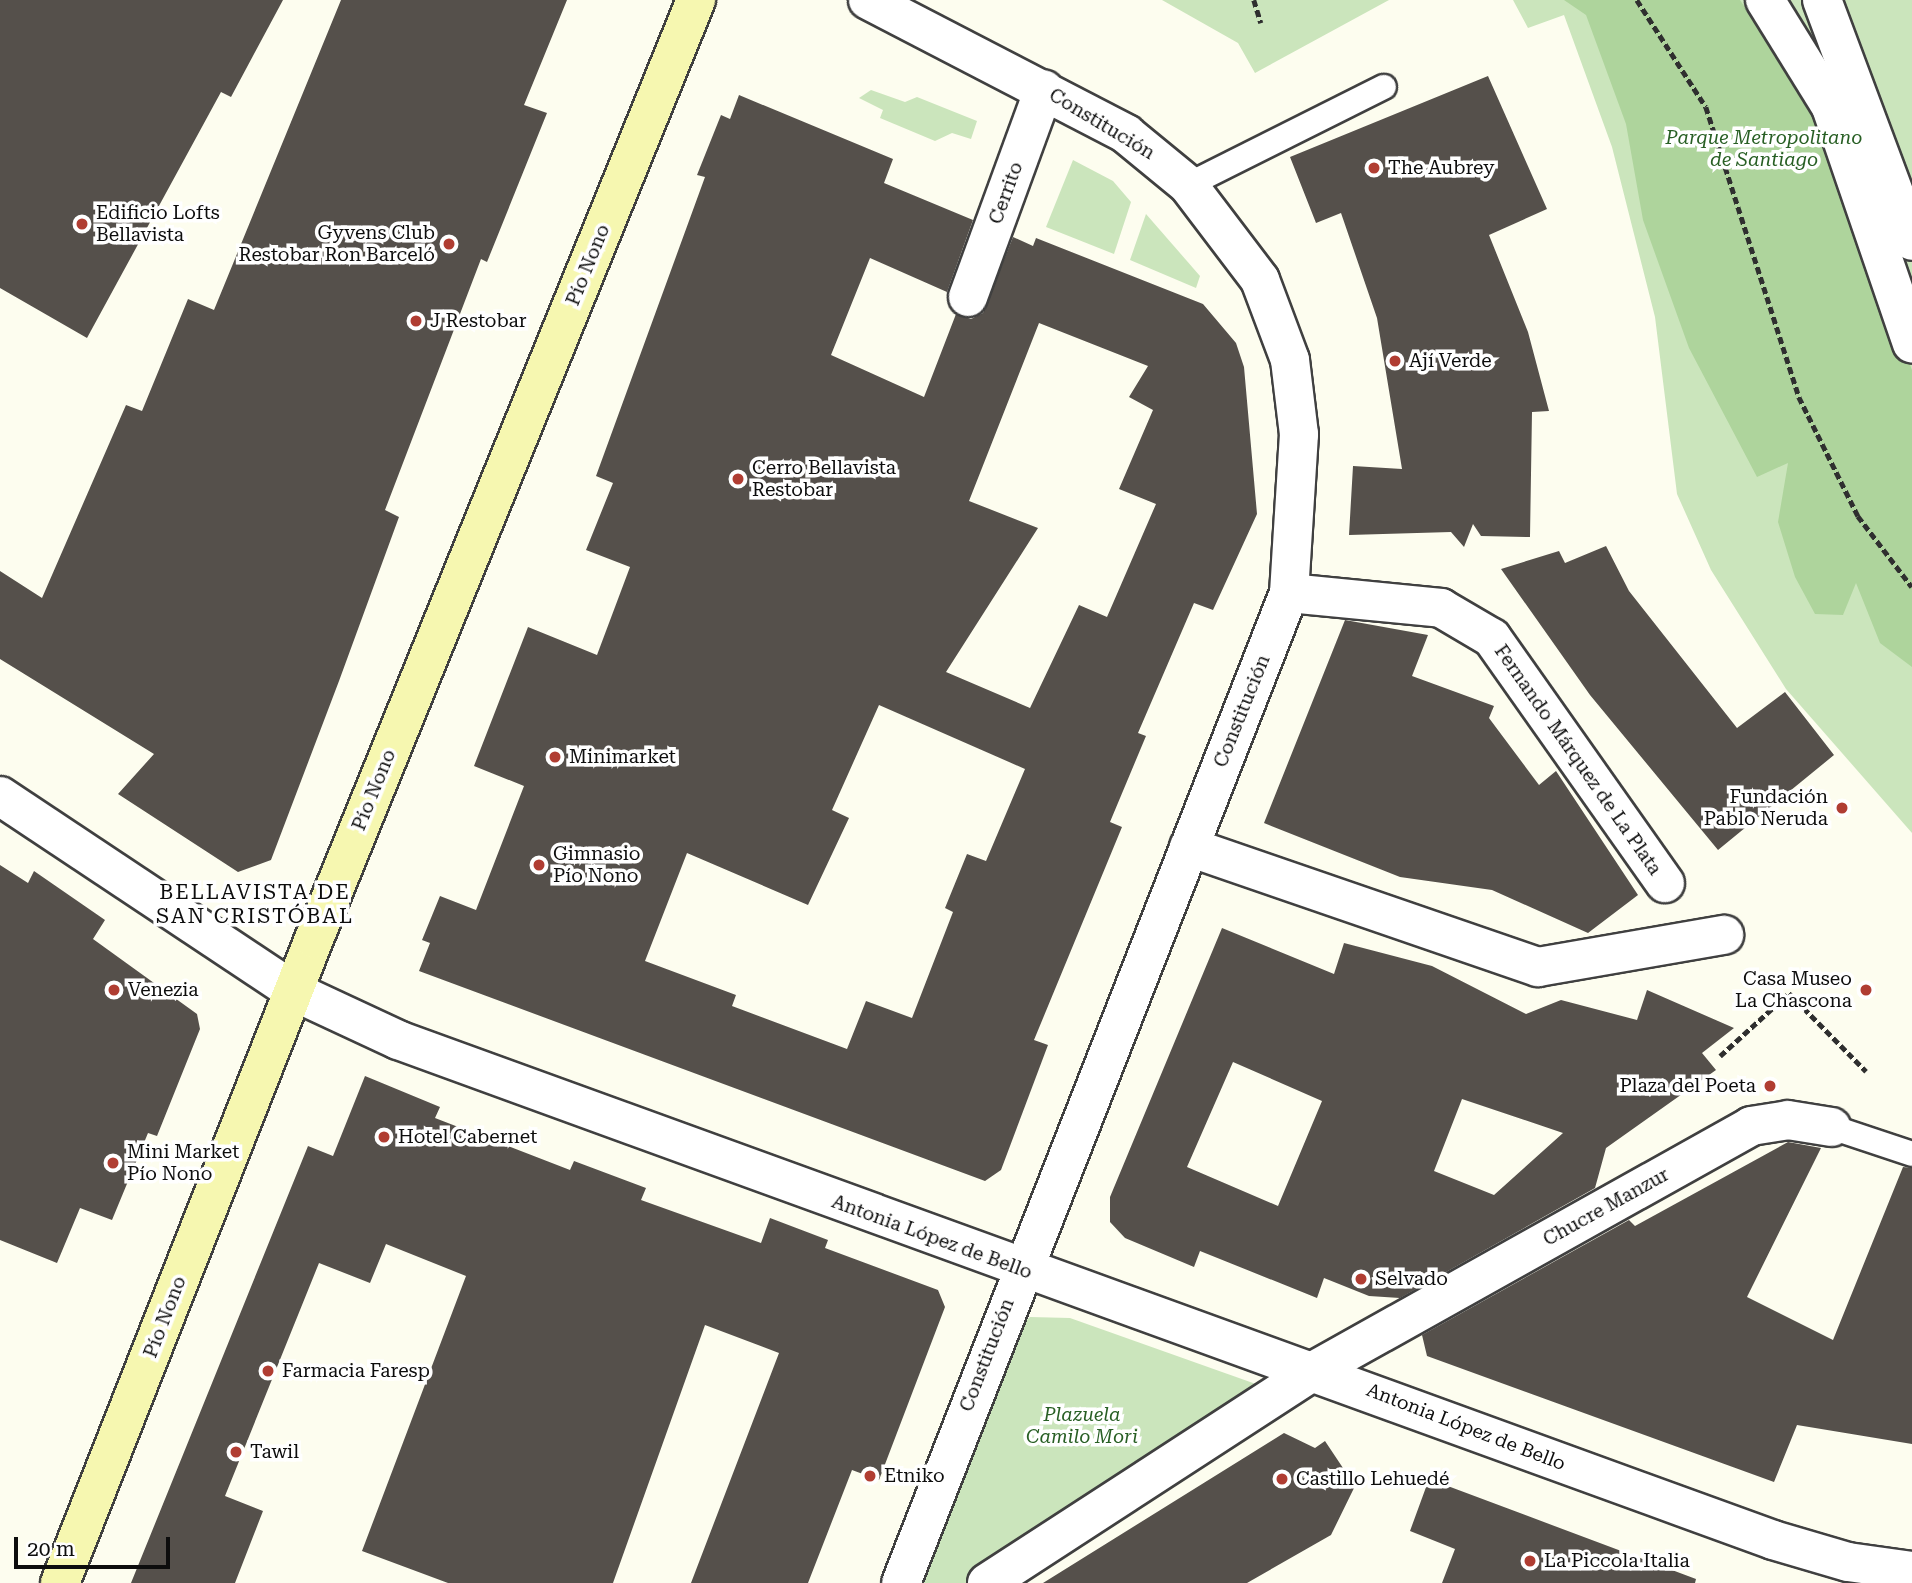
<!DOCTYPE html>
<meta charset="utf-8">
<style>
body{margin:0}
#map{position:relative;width:1912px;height:1583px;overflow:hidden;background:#fdfdef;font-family:"Roboto Serif",serif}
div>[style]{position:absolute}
.green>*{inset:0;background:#cbe5bc}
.forest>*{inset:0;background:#aed49c}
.building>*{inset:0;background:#55504b}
.path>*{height:4.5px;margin-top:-2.25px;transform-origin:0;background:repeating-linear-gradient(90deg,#2f2f2f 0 7px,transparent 0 10.5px)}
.roads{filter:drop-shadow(2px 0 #404040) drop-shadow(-2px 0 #404040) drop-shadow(0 2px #404040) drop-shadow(0 -2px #404040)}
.lane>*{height:24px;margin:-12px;padding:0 12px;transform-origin:12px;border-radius:12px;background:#fff}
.street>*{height:38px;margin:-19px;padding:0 19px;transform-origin:19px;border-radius:19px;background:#fff}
.secondary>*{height:38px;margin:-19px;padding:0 19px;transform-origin:19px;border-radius:19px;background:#f6f7b0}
.dots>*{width:19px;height:19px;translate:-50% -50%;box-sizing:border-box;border:4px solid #fff;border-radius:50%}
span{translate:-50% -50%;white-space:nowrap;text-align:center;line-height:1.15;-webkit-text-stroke:7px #fff;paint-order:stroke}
.street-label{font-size:19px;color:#0d0d0d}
.park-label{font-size:19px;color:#285f24;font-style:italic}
.poi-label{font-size:19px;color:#0d0d0d}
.left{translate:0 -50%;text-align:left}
.right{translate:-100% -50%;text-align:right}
.neighbourhood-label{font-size:21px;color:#0d0d0d;letter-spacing:2px}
.scale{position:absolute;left:14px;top:1537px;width:156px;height:32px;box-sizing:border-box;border:4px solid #0d0d0d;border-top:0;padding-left:9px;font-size:21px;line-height:24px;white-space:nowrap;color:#0d0d0d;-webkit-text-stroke:5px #fff;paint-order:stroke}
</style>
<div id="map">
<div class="green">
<div style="clip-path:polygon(1162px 0,1389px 0,1255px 73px,1238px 43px)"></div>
<div style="clip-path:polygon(1513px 0,1912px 0,1912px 833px,1786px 689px,1711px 570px,1677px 494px,1655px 317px,1612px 147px,1564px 15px,1528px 28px)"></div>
<div style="clip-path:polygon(871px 90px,905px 102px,917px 97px,977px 121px,971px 139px,952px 133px,935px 141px,880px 118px,883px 110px,859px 98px)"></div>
<div style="clip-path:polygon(1073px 160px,1113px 181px,1131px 202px,1114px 254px,1046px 227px)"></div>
<div style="clip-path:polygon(1146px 214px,1200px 276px,1196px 288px,1130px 260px)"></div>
<div style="clip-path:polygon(1030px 1317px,1070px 1318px,1301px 1400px,1023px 1583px,915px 1583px,1018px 1328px)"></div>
</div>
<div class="forest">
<div style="clip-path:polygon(1564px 0,1740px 0,1817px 117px,1912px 370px,1912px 667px,1880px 643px,1856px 583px,1843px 615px,1815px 614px,1795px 577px,1778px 522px,1788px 463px,1757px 477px,1689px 348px,1643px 220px,1626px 124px,1586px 15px)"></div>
</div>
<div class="building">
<div style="clip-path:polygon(0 0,283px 0,231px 97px,221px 92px,87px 338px,0 288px)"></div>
<div style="clip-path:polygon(341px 0,567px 0,524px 105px,547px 113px,487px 262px,481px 259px,385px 510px,399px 517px,339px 681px,271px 860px,238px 872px,118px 794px,154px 754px,0 659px,0 571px,42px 598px,126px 405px,142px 411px,188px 299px,214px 310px)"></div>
<div style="clip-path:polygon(1488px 76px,1547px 209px,1489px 235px,1528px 332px,1549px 411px,1532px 412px,1530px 537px,1481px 536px,1473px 524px,1464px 547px,1451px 532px,1349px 535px,1353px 466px,1402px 469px,1377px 318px,1341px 213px,1316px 223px,1290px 157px)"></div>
<div style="clip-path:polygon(evenodd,739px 95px,893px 159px,884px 183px,973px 220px,947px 292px,870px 258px,831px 355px,924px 397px,956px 314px,971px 319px,983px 313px,1013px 237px,1033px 246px,1036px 238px,1203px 304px,1236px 343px,1244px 367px,1257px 514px,1213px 610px,1194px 603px,1138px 733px,1146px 736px,1110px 822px,1122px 827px,1034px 1040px,1048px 1045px,1001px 1170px,985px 1181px,419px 971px,430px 943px,422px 940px,440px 896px,476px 910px,524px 786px,474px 766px,528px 627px,597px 655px,630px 567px,586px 550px,613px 483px,596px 476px,705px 177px,697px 175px,721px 115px,730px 119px,739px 95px,1039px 323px,1148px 366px,1129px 397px,1153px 410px,1119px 489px,1156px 504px,1107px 617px,1079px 605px,1030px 708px,946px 672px,1038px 528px,969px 501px,1039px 323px,739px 95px,879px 705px,1025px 769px,986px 861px,967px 854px,945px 908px,953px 912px,912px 1018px,866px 1001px,847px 1049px,732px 1006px,736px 995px,645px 961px,687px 853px,808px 905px,849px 818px,832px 810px,879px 705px)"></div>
<div style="clip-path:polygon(1606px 546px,1629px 591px,1737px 728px,1785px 692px,1834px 755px,1718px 850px,1590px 695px,1501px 569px,1559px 551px,1565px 563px)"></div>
<div style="clip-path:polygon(1345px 620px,1428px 635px,1412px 676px,1494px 706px,1489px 718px,1539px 785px,1556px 771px,1638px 895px,1588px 933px,1492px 890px,1400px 877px,1264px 823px)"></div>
<div style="clip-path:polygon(0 865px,28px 883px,34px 871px,105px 920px,93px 939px,197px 1014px,200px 1029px,157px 1136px,148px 1133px,112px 1220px,80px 1208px,57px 1263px,0 1240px)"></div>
<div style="clip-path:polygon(evenodd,1222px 928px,1334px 974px,1344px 943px,1432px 966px,1526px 1014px,1561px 1000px,1637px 1020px,1647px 990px,1734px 1028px,1702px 1053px,1716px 1070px,1606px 1148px,1595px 1188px,1400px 1298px,1369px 1296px,1324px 1278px,1317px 1298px,1200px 1251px,1194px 1267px,1125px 1238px,1110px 1222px,1110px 1197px,1222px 928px,1233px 1062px,1322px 1101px,1278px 1206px,1187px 1167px,1233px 1062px,1222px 928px,1462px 1099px,1563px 1133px,1494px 1195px,1434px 1171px,1462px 1099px)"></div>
<div style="clip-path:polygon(365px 1076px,440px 1107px,435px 1118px,570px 1170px,574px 1161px,646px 1188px,641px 1200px,761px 1243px,770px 1218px,828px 1240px,825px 1248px,938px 1290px,945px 1307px,879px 1480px,852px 1470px,808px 1583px,691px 1583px,779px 1353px,705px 1325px,613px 1583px,448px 1583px,362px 1551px,466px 1276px,386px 1244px,370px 1283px,319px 1263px,225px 1496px,263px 1511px,235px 1583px,131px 1583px,308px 1146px,333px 1156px)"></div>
<div style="clip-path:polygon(1788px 1142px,1821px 1148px,1747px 1297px,1833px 1340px,1903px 1167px,1912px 1168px,1912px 1444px,1797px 1425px,1774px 1482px,1427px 1356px,1422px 1335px,1629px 1220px,1635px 1226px)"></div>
<div style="clip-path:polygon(1284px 1433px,1315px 1448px,1325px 1441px,1355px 1486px,1331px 1535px,1247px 1583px,1043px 1583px)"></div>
<div style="clip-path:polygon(1429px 1479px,1696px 1579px,1695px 1583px,1442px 1583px,1455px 1549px,1410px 1531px)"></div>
</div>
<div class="path">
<div style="left:1254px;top:0;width:24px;rotate:73deg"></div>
<div style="left:1637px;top:0;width:127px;rotate:57.2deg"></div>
<div style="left:1706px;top:107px;width:305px;rotate:72.2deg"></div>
<div style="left:1799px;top:397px;width:133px;rotate:63.6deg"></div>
<div style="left:1858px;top:516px;width:89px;rotate:52.7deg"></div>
<div style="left:1720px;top:1056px;width:93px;rotate:-42.4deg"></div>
<div style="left:1789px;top:993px;width:110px;rotate:45.4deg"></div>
</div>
<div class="roads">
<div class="lane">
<div style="left:1188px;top:185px;width:219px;rotate:-26.6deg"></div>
<div style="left:1831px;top:1127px;width:85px;rotate:18.4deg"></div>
</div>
<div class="street">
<div style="left:868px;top:0;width:291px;rotate:27.4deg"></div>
<div style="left:1126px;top:134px;width:80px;rotate:39.4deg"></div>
<div style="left:1188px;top:185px;width:119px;rotate:52.8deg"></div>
<div style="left:1260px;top:280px;width:85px;rotate:69.4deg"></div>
<div style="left:1290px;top:360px;width:75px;rotate:83.1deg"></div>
<div style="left:1299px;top:434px;width:159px;rotate:93.6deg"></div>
<div style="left:1289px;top:593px;width:1063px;rotate:111.4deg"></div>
<div style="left:1765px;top:0;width:126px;rotate:58.3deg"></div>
<div style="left:1831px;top:107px;width:250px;rotate:71.1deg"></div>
<div style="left:1822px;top:0;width:257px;rotate:69.5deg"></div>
<div style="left:968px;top:297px;width:221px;rotate:-69.9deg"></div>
<div style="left:1289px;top:593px;width:153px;rotate:5.6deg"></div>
<div style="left:1441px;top:608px;width:59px;rotate:30.5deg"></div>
<div style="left:1492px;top:638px;width:300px;rotate:54.8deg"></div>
<div style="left:0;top:796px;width:352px;rotate:33.6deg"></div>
<div style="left:293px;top:991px;width:116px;rotate:25deg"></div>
<div style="left:398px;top:1040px;width:1463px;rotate:19.98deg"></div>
<div style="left:1773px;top:1540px;width:78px;rotate:16.3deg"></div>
<div style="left:1848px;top:1562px;width:65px;rotate:8deg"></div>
<div style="left:1189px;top:847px;width:369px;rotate:19deg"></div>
<div style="left:1538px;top:967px;width:189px;rotate:-9.8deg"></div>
<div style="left:987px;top:1583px;width:391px;rotate:-33deg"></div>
<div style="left:1315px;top:1370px;width:500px;rotate:-29.2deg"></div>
<div style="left:1751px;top:1126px;width:37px;rotate:-9deg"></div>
<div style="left:1788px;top:1120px;width:44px;rotate:9.2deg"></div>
</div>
<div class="secondary">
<div style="left:60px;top:1583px;width:692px;rotate:-68.48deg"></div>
<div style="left:314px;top:939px;width:1014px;rotate:-67.86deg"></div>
</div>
</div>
<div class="dots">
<div style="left:1374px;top:168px;background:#b03d32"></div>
<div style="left:82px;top:224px;background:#b03d32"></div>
<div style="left:449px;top:244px;background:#b03d32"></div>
<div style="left:416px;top:321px;background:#b03d32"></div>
<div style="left:1395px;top:361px;background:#b03d32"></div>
<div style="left:738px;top:479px;background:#b03d32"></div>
<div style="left:555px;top:757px;background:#b03d32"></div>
<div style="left:1842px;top:808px;background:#b03d32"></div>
<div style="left:539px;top:865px;background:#b03d32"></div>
<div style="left:114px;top:990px;background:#b03d32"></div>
<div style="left:1866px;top:990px;background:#b03d32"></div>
<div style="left:1770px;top:1086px;background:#b03d32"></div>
<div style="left:384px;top:1137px;background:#b03d32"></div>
<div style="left:113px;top:1163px;background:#b03d32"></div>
<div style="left:1361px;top:1279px;background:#b03d32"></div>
<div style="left:268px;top:1371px;background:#b03d32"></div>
<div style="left:236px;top:1452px;background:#b03d32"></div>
<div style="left:870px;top:1476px;background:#b03d32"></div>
<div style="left:1282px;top:1479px;background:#b03d32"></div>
<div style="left:1530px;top:1561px;background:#b03d32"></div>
</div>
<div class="street-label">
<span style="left:1102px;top:124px;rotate:31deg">Constitución</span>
<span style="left:1006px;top:193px;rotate:-70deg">Cerrito</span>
<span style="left:588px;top:265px;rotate:-68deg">Pío Nono</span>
<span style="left:1242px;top:711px;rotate:-68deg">Constitución</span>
<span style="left:1578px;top:760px;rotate:55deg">Fernando Márquez de La Plata</span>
<span style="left:374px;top:790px;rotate:-68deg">Pío Nono</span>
<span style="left:1606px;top:1207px;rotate:-29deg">Chucre Manzur</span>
<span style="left:932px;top:1237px;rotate:20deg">Antonia López de Bello</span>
<span style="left:165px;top:1317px;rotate:-69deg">Pío Nono</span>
<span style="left:987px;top:1355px;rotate:-69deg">Constitución</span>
<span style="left:1466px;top:1427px;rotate:21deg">Antonia López de Bello</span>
</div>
<div class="park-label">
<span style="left:1764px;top:149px">Parque Metropolitano<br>de Santiago</span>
<span style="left:1082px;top:1426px">Plazuela<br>Camilo Mori</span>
</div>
<div class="poi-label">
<span class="left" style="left:1388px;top:168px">The Aubrey</span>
<span class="left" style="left:96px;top:224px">Edificio Lofts<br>Bellavista</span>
<span class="right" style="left:435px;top:244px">Gyvens Club<br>Restobar Ron Barceló</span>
<span class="left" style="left:430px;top:321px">J Restobar</span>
<span class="left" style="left:1409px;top:361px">Ají Verde</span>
<span class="left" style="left:752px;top:479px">Cerro Bellavista<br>Restobar</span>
<span class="left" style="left:569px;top:757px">Minimarket</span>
<span class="right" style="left:1828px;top:808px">Fundación<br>Pablo Neruda</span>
<span class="left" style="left:553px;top:865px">Gimnasio<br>Pío Nono</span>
<span class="right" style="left:1852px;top:990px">Casa Museo<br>La Chascona</span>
<span class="left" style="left:128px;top:990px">Venezia</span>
<span class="right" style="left:1756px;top:1086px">Plaza del Poeta</span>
<span class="left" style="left:398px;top:1137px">Hotel Cabernet</span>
<span class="left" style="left:127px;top:1163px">Mini Market<br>Pío Nono</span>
<span class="left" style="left:1375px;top:1279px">Selvado</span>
<span class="left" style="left:282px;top:1371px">Farmacia Faresp</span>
<span class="left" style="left:250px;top:1452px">Tawil</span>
<span class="left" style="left:884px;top:1476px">Etniko</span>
<span class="left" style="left:1296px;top:1479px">Castillo Lehuedé</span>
<span class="left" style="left:1544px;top:1561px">La Piccola Italia</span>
</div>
<div class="neighbourhood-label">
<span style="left:255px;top:904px">BELLAVISTA DE<br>SAN CRISTÓBAL</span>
</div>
<div class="scale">20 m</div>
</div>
